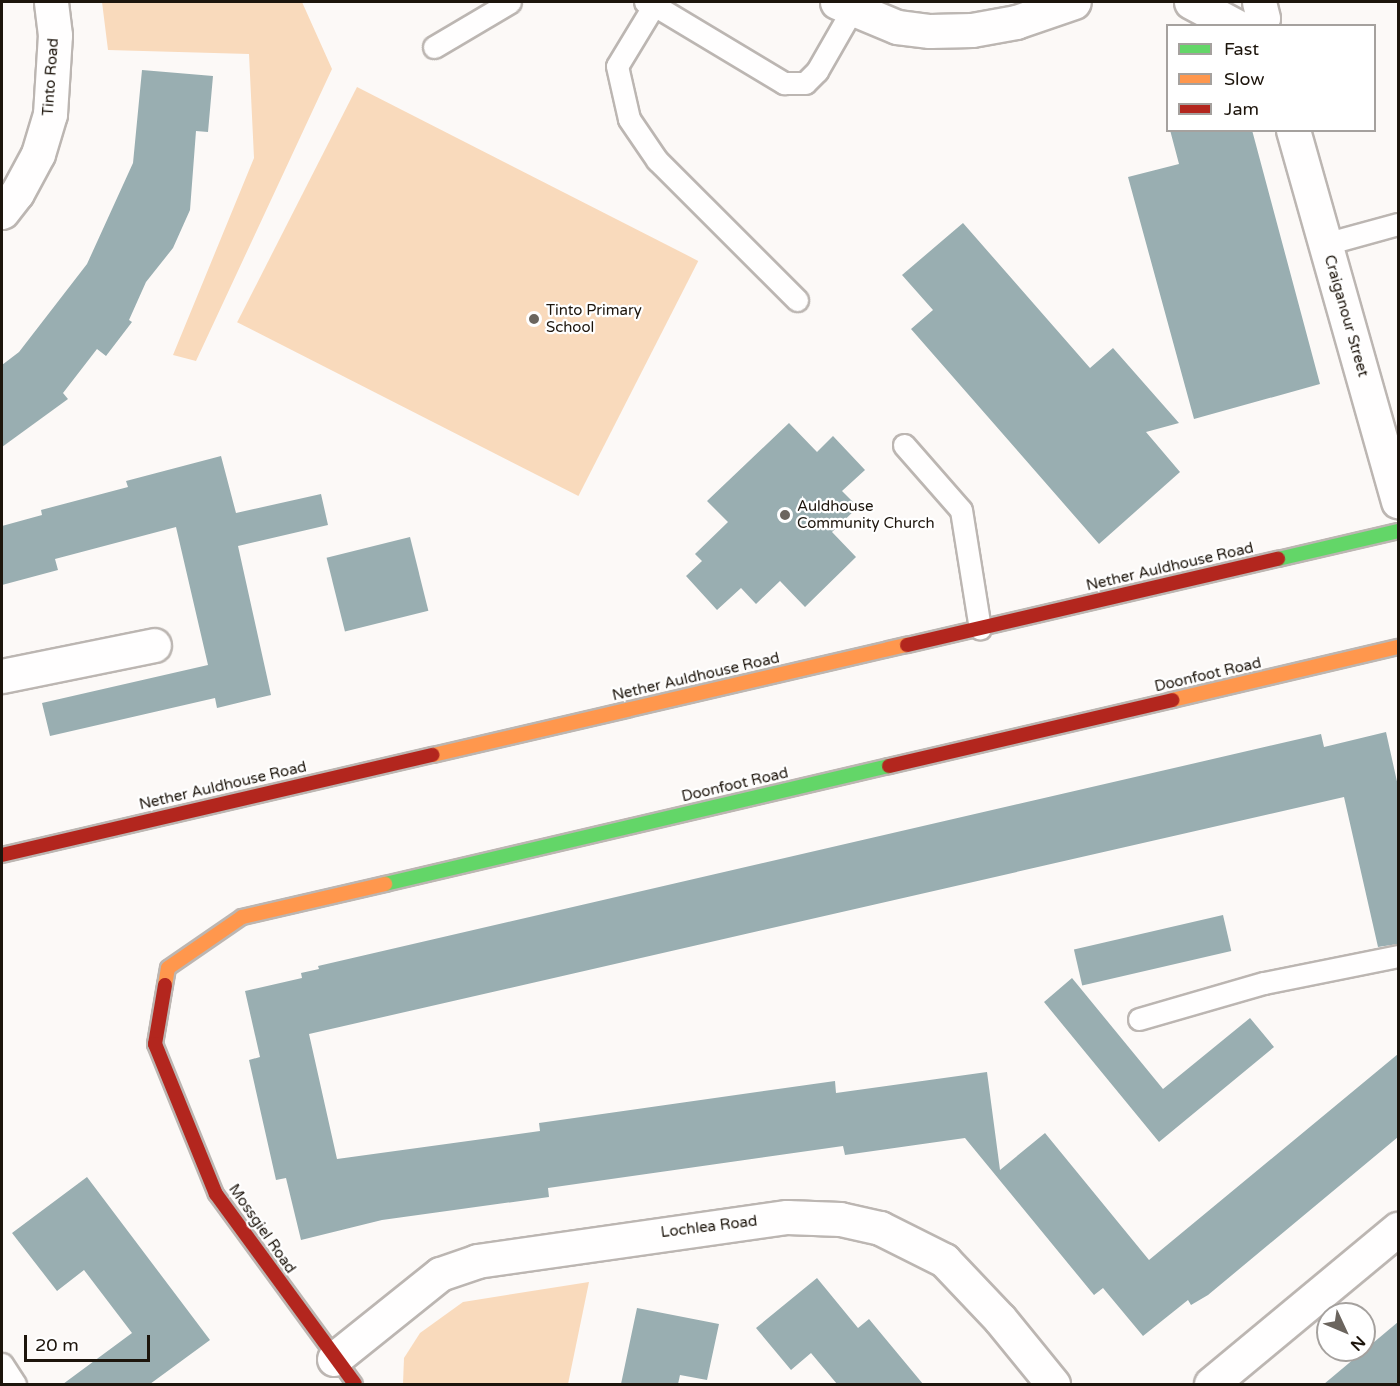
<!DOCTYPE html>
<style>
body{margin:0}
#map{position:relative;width:1400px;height:1386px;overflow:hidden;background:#fcf9f7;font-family:"Varela Round",sans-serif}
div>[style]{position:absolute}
.green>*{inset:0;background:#f9dabc;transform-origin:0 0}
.building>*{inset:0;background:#99aeb1;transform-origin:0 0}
.roads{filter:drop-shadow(2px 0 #bcb6b2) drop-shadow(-2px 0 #bcb6b2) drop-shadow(0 2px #bcb6b2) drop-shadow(0 -2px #bcb6b2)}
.lane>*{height:21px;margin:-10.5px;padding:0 10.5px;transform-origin:10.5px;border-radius:10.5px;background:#fffefe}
.street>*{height:33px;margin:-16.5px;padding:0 16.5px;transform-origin:16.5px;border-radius:16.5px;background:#fffefe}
.fast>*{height:14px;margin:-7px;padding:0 7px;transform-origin:7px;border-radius:7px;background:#63d668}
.slow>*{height:14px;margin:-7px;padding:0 7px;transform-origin:7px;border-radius:7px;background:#ff974d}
.jam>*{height:14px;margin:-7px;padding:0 7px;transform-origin:7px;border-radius:7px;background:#b3261e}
.dots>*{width:16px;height:16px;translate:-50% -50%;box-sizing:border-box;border:3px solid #fff;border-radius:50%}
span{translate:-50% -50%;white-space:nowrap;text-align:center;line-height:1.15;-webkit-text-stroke:4.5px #fff;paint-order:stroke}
.street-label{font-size:15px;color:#1d150c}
.poi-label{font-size:15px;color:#1d150c}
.left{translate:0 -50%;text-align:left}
.frame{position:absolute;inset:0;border:3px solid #1d150c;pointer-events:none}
.legend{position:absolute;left:1166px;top:24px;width:210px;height:108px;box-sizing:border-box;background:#fff;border:2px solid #a5a19e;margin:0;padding:8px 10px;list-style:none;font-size:18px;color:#1d150c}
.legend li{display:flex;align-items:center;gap:12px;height:30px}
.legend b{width:30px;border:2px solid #a5a19e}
.north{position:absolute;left:1316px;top:1302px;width:60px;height:60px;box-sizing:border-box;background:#fff;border:2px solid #a5a19e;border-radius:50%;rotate:134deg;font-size:16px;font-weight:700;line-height:24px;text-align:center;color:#1d150c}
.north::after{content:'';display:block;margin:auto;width:21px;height:27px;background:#6b655e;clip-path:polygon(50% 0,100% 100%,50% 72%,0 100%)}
.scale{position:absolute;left:24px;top:1335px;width:126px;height:27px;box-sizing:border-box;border:3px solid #1d150c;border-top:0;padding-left:8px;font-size:18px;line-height:21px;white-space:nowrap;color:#1d150c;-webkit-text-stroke:4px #fff;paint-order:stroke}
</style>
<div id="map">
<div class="green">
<div style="clip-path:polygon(102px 2px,302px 2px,332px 69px,196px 361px,173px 355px,254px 158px,249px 54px,108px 50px)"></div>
<div style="left:357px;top:87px;width:383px;height:264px;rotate:27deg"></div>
<div style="clip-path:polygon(589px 1282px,568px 1384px,403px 1384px,404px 1358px,420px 1333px,463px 1302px)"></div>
</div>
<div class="building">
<div style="clip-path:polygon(142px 70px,213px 76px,208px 132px,196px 131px,190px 210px,173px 248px,146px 282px,129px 320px,132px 322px,106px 356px,97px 349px,63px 393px,68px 399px,2px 447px,2px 365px,19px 352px,87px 264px,133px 163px)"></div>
<div style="clip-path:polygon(1170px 130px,1252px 130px,1320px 384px,1194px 419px,1128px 177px,1179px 164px)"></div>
<div style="clip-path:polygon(963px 223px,1090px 368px,1113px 348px,1179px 423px,1146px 432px,1180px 472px,1099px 544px,911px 329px,933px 310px,902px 275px)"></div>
<div style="clip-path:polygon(789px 423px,817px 452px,833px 436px,865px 470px,842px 491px,858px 507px,832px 532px,856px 557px,805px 607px,780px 581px,756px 604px,741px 588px,717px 610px,686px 576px,702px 561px,695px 554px,728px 522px,707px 501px)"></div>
<div style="clip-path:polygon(221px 456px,236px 513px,321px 494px,328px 525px,238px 546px,271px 695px,217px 708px,215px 698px,50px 736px,42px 703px,208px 665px,176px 527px,55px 559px,58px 570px,2px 585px,2px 526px,42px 515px,41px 510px,128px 487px,126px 481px)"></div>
<div style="left:410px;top:537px;width:76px;height:86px;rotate:76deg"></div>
<div style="clip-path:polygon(1386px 732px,1398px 786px,1398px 944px,1378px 947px,1344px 797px,309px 1034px,337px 1159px,540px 1131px,539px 1123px,835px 1081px,836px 1093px,987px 1072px,1000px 1170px,1045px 1133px,1149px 1260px,1398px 1054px,1398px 1137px,1208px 1295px,1191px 1305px,1188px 1300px,1143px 1336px,1103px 1288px,1094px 1295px,965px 1138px,845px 1155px,843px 1146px,548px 1188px,549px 1197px,382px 1220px,301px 1240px,286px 1178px,276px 1180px,249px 1060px,260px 1057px,245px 991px,302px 978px,301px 973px,319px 969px,318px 966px,1321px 734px,1324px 747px)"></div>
<div style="left:1223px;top:915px;width:37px;height:153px;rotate:77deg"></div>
<div style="clip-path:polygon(1072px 978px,1163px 1089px,1250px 1018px,1274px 1047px,1159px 1142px,1044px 1002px)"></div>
<div style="clip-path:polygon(87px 1177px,210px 1340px,150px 1384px,63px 1384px,132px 1333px,84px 1270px,57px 1291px,12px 1233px)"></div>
<div style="clip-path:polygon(817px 1278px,858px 1328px,869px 1319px,923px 1384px,837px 1384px,811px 1353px,791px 1370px,756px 1328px)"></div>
<div style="clip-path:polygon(637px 1308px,719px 1324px,707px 1380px,680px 1375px,678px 1384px,621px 1384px)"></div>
<div style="clip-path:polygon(1398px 1322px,1398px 1384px,1324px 1384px)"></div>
</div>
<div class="roads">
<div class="lane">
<div style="left:645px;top:2px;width:9px;rotate:18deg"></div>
<div style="left:654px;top:5px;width:71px;rotate:121.2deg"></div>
<div style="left:617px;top:66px;width:54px;rotate:77.2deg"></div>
<div style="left:629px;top:119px;width:50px;rotate:55.7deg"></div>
<div style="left:657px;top:160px;width:198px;rotate:45deg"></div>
<div style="left:656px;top:2px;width:4px;rotate:124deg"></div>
<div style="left:654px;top:5px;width:152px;rotate:31deg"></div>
<div style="left:784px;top:83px;width:21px"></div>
<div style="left:805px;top:83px;width:17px;rotate:-45deg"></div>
<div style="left:817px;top:71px;width:70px;rotate:-60.2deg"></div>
<div style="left:434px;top:47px;width:88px;rotate:-30.6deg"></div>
<div style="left:1325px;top:244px;width:76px;rotate:-15.3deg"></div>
<div style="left:904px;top:445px;width:86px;rotate:48.8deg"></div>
<div style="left:961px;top:510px;width:120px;rotate:80.9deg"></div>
<div style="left:1139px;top:1019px;width:130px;rotate:-16.1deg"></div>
<div style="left:1264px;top:983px;width:137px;rotate:-11.4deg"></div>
<div style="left:2px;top:1364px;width:24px;rotate:57deg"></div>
</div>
<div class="street">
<div style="left:837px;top:2px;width:65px;rotate:22.6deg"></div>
<div style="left:897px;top:27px;width:33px;rotate:7deg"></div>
<div style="left:930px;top:31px;width:42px;rotate:-1.4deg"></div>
<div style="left:972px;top:30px;width:45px;rotate:-10.3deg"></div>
<div style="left:1016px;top:22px;width:61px;rotate:-19deg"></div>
<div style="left:1191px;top:2px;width:51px;rotate:28.1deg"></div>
<div style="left:1258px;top:26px;width:9px;rotate:-58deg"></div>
<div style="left:1263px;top:18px;width:16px;rotate:-104deg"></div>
<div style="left:1293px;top:130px;width:386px;rotate:74.2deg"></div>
<div style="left:2px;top:212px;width:24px;rotate:-52deg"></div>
<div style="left:17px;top:193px;width:44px;rotate:-61.7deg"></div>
<div style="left:38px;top:154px;width:42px;rotate:-73.3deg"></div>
<div style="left:50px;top:114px;width:79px;rotate:-86.4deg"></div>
<div style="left:55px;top:35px;width:33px;rotate:-97deg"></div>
<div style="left:2px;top:676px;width:155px;rotate:-11.5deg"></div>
<div style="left:334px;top:1359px;width:136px;rotate:-38.7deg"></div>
<div style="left:440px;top:1274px;width:39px;rotate:-19deg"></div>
<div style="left:477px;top:1261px;width:313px;rotate:-8.1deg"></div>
<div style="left:787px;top:1217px;width:53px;rotate:2.2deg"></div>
<div style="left:840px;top:1219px;width:41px;rotate:12.7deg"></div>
<div style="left:880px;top:1228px;width:72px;rotate:26.6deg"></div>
<div style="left:944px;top:1260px;width:81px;rotate:46.5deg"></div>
<div style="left:1000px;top:1319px;width:84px;rotate:50.8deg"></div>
<div style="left:1211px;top:1384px;width:243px;rotate:-39.7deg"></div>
</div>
<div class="fast">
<div style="left:1278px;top:559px;width:123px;rotate:-13.1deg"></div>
<div style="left:385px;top:884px;width:518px;rotate:-13.18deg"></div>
</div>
<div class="slow">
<div style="left:1172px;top:700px;width:232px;rotate:-13.2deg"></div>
<div style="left:433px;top:755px;width:487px;rotate:-13.1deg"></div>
<div style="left:165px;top:985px;width:17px;rotate:-80deg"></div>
<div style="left:168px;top:968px;width:90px;rotate:-34.6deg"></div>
<div style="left:242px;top:917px;width:147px;rotate:-13deg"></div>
</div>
<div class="jam">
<div style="left:907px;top:645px;width:381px;rotate:-13.1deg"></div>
<div style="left:889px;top:766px;width:291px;rotate:-13.1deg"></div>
<div style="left:2px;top:855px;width:442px;rotate:-13.1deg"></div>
<div style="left:165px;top:985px;width:60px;rotate:99.6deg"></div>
<div style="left:155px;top:1044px;width:162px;rotate:67.9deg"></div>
<div style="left:216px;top:1194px;width:235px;rotate:53.8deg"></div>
</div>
</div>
<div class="dots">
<div style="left:534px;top:319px;background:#6b655e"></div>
<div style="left:785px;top:515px;background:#6b655e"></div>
</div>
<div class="street-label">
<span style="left:51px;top:77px;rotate:-86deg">Tinto Road</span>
<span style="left:1346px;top:316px;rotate:74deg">Craiganour Street</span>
<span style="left:1170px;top:567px;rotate:-13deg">Nether Auldhouse Road</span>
<span style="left:1208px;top:675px;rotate:-13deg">Doonfoot Road</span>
<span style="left:696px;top:677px;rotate:-13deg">Nether Auldhouse Road</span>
<span style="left:735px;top:785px;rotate:-13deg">Doonfoot Road</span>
<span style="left:223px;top:786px;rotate:-13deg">Nether Auldhouse Road</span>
<span style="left:709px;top:1227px;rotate:-7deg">Lochlea Road</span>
<span style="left:262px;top:1229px;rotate:55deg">Mossgiel Road</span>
</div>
<div class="poi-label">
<span class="left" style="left:546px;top:319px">Tinto Primary<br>School</span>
<span class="left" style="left:797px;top:515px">Auldhouse<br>Community Church</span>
</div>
<div class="frame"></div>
<ul class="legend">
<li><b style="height:8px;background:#63d668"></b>Fast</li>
<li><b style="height:8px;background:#ff974d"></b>Slow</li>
<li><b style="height:8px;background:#b3261e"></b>Jam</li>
</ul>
<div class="north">N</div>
<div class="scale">20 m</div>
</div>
